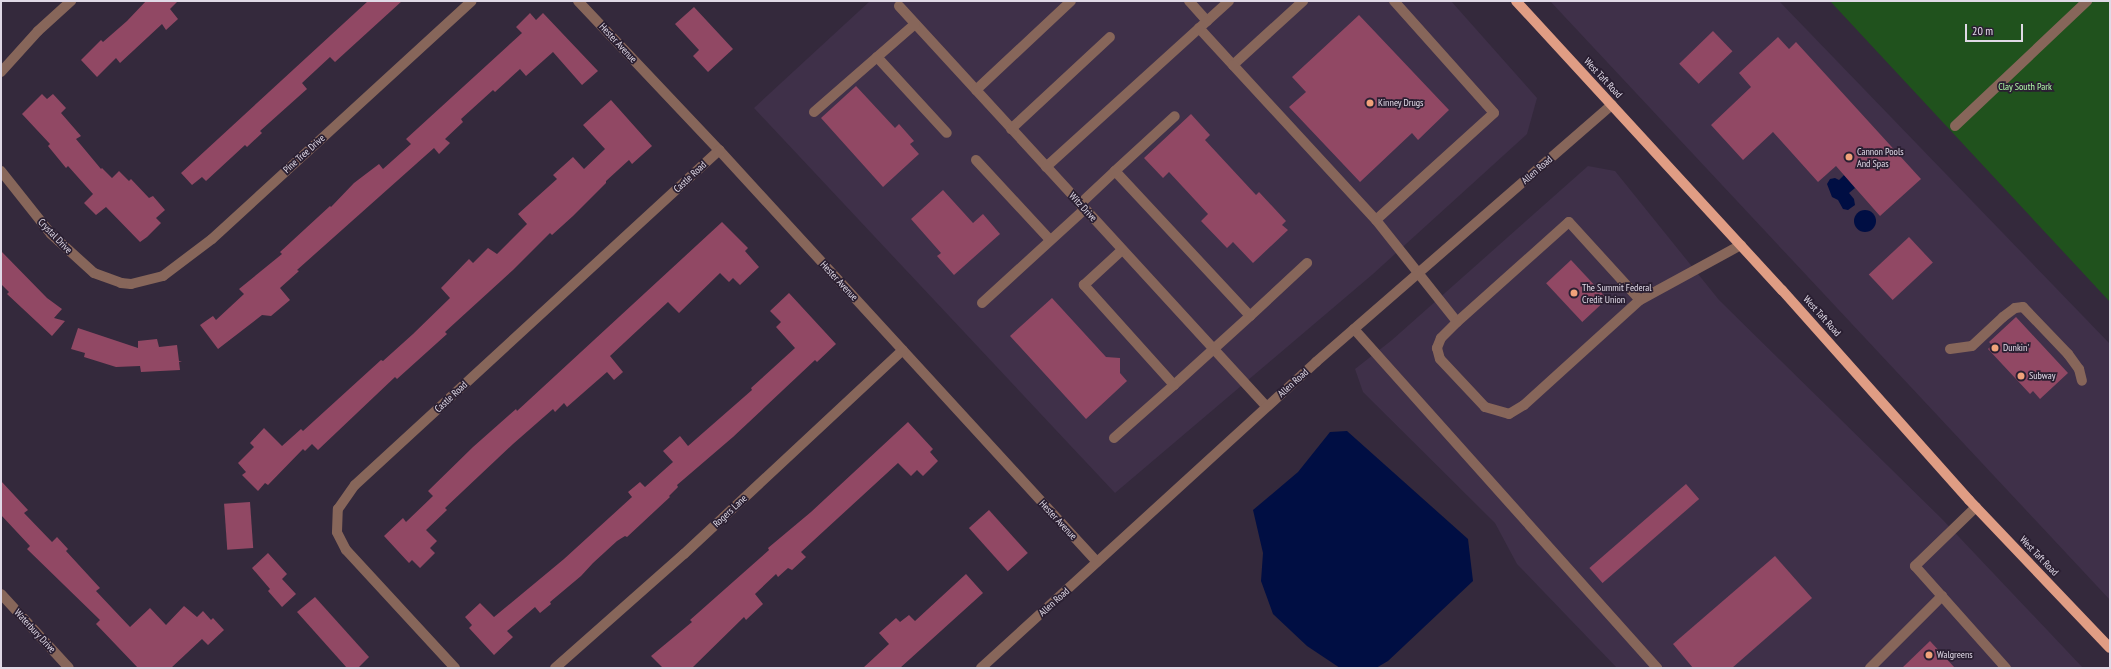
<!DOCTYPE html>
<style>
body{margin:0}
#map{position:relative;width:2111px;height:669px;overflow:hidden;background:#34293c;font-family:"PT Sans Narrow",sans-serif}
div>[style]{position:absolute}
.built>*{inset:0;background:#3f3049}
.green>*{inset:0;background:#20521d}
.water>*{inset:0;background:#000e43}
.round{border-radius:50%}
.building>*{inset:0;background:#914864;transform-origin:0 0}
.minor>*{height:10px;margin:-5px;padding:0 5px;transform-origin:5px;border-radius:5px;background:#87665a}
.major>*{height:10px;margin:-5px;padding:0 5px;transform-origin:5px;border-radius:5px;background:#e09d84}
.dots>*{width:11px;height:11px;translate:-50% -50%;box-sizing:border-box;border:2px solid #2a1f32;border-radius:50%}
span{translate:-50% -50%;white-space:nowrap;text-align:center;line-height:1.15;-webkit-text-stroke:3.5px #2a1f32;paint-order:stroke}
.street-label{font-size:10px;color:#e0d9e6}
.park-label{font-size:10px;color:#affba8}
.poi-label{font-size:10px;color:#e0d9e6}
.left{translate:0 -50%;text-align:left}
.frame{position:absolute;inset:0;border:2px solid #e0d9e6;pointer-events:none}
.scale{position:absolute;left:1965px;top:24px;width:58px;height:18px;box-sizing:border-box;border:2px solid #e0d9e6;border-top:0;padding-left:5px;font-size:12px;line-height:14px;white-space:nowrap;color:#e0d9e6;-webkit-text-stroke:3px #2a1f32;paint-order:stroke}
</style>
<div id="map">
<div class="built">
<div style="clip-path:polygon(870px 1px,1451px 1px,1537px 98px,1527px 134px,1373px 274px,1115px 493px,754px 108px)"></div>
<div style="clip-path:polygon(1550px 1px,1779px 1px,2110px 344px,2110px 600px)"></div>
<div style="clip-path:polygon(1588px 166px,1615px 171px,1719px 300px,1942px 519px,2083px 668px,1617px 668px,1517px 564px,1495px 523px,1363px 392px,1355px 369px,1392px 340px)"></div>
</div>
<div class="green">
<div style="clip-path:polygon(1830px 1px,2110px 1px,2110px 302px)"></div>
</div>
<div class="water">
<div style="clip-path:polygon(1844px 175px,1855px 188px,1849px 193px,1854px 199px,1855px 205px,1848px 210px,1843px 209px,1838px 200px,1832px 197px,1827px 184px,1830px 179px,1835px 178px,1839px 180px)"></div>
<div class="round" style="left:1854px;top:210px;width:22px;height:22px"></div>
<div style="clip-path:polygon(1347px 431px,1468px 539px,1473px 581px,1388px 661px,1376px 668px,1340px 668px,1307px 646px,1273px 614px,1261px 581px,1263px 553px,1253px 510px,1298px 472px,1330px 432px)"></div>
</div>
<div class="building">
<div style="clip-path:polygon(146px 1px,178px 1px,170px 9px,178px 19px,166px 30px,162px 24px,120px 63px,116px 58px,97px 77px,81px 60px,101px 40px,103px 42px,127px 21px)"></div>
<div style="clip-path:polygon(368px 1px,402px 1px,335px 62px,330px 57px,302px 83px,307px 89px,260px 131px,262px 133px,247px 147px,245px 145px,206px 181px,202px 177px,192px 185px,181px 173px)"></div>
<div style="clip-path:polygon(694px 7px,733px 49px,708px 72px,693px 56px,699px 50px,675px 24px)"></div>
<div style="clip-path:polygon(530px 13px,536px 20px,543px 13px,598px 71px,582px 85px,553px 52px,526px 76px,520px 69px,495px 92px,493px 90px,461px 119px,463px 122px,445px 139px,450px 143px,439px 154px,434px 148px,297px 270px,299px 271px,280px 288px,290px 300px,271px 316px,262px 315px,218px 349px,200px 325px,213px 316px,216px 320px,244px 294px,239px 289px,282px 254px,280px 252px,330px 206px,331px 207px,354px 183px,379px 164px,383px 169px,411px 144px,406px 139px,522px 33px,516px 27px)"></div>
<div style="clip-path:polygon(1359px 15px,1449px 110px,1418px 140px,1412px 133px,1360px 182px,1289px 107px,1306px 92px,1292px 77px)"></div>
<div style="left:1713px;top:31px;width:28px;height:47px;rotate:46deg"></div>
<div style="clip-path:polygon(1778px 37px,1789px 49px,1796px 42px,1921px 179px,1880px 216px,1836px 166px,1818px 182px,1773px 132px,1743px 160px,1711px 125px,1751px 87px,1739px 73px)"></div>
<div style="clip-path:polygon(856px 86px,895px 128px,899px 124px,914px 141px,910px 144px,919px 154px,883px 187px,821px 118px)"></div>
<div style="clip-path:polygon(42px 94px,47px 99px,53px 94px,66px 108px,61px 113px,81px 136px,76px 139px,101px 169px,102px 168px,112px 178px,119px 171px,129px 181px,131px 179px,149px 198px,153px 196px,165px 210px,156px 218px,161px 223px,147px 237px,140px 242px,106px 207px,96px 215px,84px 203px,93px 194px,68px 166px,66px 168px,48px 146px,50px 144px,22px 114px)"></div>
<div style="clip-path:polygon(611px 100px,652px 146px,632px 164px,629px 160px,606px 181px,606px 183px,573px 216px,552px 235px,550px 233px,513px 270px,445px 332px,447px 334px,397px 379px,395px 377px,318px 450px,312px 444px,305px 451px,303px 449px,268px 485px,265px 483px,258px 491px,242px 475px,246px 472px,238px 463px,254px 447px,250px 443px,264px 428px,282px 446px,301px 429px,303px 431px,381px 360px,383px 361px,413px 334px,450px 298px,441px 288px,469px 259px,473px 263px,488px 248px,497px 254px,527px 224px,518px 214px,557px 179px,553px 175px,573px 157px,584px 169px,605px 149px,583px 125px)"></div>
<div style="clip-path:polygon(1191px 114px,1210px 135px,1205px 140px,1256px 195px,1259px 192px,1286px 221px,1282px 225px,1288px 230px,1253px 263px,1233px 242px,1227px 248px,1201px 221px,1208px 214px,1169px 172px,1163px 178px,1144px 158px)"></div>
<div style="clip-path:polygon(943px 190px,973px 223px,983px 214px,1000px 234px,954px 275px,937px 256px,941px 253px,911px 219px)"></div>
<div style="clip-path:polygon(722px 222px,748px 248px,745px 251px,759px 267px,740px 285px,733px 278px,729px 282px,720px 273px,679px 313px,668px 302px,610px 356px,623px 372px,614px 380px,607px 372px,567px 407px,564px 403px,555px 412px,553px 409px,513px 444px,445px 508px,447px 510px,426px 530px,437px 541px,430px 548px,435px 553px,420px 568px,412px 560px,409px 563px,384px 536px,403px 518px,406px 522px,433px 496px,428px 491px,473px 447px,516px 409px,517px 411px)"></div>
<div style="left:1909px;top:237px;width:35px;height:55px;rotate:47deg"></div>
<div style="clip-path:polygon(1px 251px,47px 298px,62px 309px,54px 318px,65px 321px,52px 336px,7px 294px,9px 292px,1px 284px)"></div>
<div style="left:1571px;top:260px;width:53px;height:34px;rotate:47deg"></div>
<div style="clip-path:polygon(789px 293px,836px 344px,817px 362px,815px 360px,733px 437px,677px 485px,678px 487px,669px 496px,670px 497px,627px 537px,625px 536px,617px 541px,593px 563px,581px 576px,550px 602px,551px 604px,540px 613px,535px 607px,507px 631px,513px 637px,494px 655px,469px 628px,472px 625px,465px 617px,480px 603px,494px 617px,564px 559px,632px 497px,628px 492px,640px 482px,645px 487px,673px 462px,663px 451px,680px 436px,688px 446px,752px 390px,751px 388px,795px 348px,776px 327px,781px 322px,770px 311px)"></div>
<div style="clip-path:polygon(1052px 298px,1106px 357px,1120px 358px,1120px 373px,1127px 381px,1086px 419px,1010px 336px)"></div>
<div style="clip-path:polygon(2016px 317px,2068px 373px,2040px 399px,2033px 391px,2030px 394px,1988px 349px,1992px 345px,1989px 342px)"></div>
<div style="clip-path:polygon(78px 328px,138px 348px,138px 341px,157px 339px,159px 347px,177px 345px,179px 361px,182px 362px,179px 362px,180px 370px,141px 372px,140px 366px,116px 367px,84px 357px,85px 353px,71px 349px)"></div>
<div style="clip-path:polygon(908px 422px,933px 449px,930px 452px,938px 461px,923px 476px,917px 470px,911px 476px,898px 463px,801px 552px,806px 557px,792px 570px,788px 568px,778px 577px,776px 574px,755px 594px,763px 604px,746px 620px,744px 617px,692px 668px,663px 668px,651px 656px,692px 622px,690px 620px,769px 550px,768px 548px,811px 512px)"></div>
<div style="clip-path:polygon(1px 481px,28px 510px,24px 513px,52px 542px,57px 537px,68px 549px,66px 551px,100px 588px,96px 591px,130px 627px,150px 608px,166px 625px,184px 606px,197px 617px,203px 611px,211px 620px,213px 618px,224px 630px,208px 645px,202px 639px,171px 668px,138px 668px,96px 624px,100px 620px,27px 549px,30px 546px,1px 515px)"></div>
<div style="left:1686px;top:484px;width:20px;height:128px;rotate:49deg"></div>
<div style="left:250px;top:502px;width:46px;height:26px;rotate:86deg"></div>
<div style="left:989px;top:510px;width:58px;height:27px;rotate:48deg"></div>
<div style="clip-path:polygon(268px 553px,287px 574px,282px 579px,296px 594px,282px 607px,268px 591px,270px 589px,252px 568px)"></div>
<div style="clip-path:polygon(1775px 556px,1812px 598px,1732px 668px,1693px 668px,1673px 644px)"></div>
<div style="clip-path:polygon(966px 574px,983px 593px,900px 668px,863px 668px,889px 644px,879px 633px,896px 618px,900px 622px,909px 615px,915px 621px)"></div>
<div style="clip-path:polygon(315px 597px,369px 657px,358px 668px,347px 668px,297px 612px)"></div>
<div style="clip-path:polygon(1930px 641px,1955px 668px,1902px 668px)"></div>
</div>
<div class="minor">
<div style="left:578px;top:1px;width:205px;rotate:46.6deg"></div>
<div style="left:719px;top:150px;width:559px;rotate:47.46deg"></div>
<div style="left:1189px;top:1px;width:27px;rotate:48deg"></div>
<div style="left:1394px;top:1px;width:150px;rotate:48.2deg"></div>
<div style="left:1494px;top:113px;width:159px;rotate:137.8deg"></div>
<div style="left:1376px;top:220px;width:130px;rotate:51.5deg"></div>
<div style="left:1457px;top:322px;width:150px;rotate:-41.8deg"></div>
<div style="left:1569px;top:222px;width:105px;rotate:47.7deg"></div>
<div style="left:899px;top:6px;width:544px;rotate:47.46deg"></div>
<div style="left:1199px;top:28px;width:50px;rotate:47.4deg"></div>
<div style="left:1233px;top:65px;width:95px;rotate:-42.4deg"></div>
<div style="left:877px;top:57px;width:103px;rotate:47.4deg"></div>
<div style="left:1233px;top:65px;width:211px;rotate:47.3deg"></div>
<div style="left:1px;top:72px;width:55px;rotate:-47.9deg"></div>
<div style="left:38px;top:31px;width:45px;rotate:-42.3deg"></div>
<div style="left:976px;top:90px;width:130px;rotate:-43.1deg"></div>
<div style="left:814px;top:112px;width:134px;rotate:-41.1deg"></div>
<div style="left:1955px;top:126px;width:182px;rotate:-43.4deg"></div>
<div style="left:1011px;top:129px;width:135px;rotate:-42.9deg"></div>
<div style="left:976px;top:160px;width:109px;rotate:47.2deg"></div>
<div style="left:1046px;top:167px;width:247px;rotate:-42.2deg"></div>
<div style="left:1px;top:171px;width:80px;rotate:51.6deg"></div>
<div style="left:51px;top:234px;width:58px;rotate:42.2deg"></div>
<div style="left:94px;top:273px;width:29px;rotate:20deg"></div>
<div style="left:121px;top:283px;width:10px;rotate:6deg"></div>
<div style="left:131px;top:284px;width:33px;rotate:-14deg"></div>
<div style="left:163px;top:276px;width:61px;rotate:-37.1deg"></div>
<div style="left:212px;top:239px;width:352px;rotate:-42.5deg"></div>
<div style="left:1115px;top:171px;width:81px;rotate:-42.5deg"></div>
<div style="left:1080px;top:204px;width:48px;rotate:-43.3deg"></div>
<div style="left:1115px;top:171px;width:198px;rotate:47deg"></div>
<div style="left:1250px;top:316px;width:103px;rotate:137.8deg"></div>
<div style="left:1174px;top:385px;width:135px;rotate:-132deg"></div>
<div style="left:1084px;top:285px;width:52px;rotate:-42.6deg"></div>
<div style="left:982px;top:303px;width:139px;rotate:-42.4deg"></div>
<div style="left:1250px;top:316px;width:78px;rotate:-42.9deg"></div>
<div style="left:1457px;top:322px;width:23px;rotate:135deg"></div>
<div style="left:1441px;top:338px;width:11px;rotate:112deg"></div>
<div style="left:1437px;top:348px;width:11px;rotate:75deg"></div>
<div style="left:1440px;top:359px;width:66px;rotate:46.8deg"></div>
<div style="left:1485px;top:407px;width:25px;rotate:16deg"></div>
<div style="left:1509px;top:414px;width:17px;rotate:-31deg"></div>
<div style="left:1524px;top:405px;width:156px;rotate:-42.2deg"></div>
<div style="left:1640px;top:300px;width:115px;rotate:-28.6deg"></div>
<div style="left:1354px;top:329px;width:455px;rotate:48.2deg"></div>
<div style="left:1950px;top:349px;width:22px;rotate:-8deg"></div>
<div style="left:1972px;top:346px;width:42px;rotate:-43.1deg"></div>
<div style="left:2003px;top:317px;width:15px;rotate:-37deg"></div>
<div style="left:2015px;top:308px;width:8px;rotate:-7deg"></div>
<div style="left:2023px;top:307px;width:65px;rotate:46.2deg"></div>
<div style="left:2068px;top:354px;width:19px;rotate:54deg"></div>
<div style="left:2079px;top:369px;width:12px;rotate:76deg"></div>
<div style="left:1114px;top:438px;width:80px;rotate:-41.5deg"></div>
<div style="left:1976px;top:507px;width:85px;rotate:136deg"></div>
<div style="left:1915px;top:566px;width:137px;rotate:48.3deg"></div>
<div style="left:1px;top:594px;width:100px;rotate:47.4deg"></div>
<div style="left:455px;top:668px;width:161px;rotate:-132.7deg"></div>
<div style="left:346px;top:550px;width:20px;rotate:-117deg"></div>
<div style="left:337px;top:532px;width:23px;rotate:-88deg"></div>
<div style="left:338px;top:509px;width:29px;rotate:-55deg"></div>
<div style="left:355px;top:485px;width:495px;rotate:-42.6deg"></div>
<div style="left:555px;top:668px;width:172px;rotate:-41.5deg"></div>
<div style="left:684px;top:554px;width:299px;rotate:-43deg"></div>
<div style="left:981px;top:668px;width:454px;rotate:-42.4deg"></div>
<div style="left:1316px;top:362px;width:392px;rotate:-41deg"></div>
<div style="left:1870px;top:668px;width:102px;rotate:-45deg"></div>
</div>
<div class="major">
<div style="left:1516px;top:1px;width:393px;rotate:47.4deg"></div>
<div style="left:1782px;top:290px;width:281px;rotate:48.3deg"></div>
<div style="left:1969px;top:500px;width:204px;rotate:46.4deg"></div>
</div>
<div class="dots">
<div style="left:1370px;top:103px;background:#f0a27a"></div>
<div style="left:1849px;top:157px;background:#f0a27a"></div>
<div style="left:1574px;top:293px;background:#f0a27a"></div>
<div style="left:1995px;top:348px;background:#f0a27a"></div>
<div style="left:2021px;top:376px;background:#f0a27a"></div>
<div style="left:1929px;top:655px;background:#f0a27a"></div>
</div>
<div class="street-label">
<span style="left:618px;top:43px;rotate:47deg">Hester Avenue</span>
<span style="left:1603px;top:78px;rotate:47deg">West Taft Road</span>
<span style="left:304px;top:154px;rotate:-42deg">Pine Tree Drive</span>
<span style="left:1537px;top:170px;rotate:-41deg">Allen Road</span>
<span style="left:690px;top:177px;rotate:-43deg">Castle Road</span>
<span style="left:1083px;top:207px;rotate:47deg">Witz Drive</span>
<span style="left:55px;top:236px;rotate:46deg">Crystal Drive</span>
<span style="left:839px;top:281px;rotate:47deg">Hester Avenue</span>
<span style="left:1822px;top:316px;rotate:48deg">West Taft Road</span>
<span style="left:1293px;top:383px;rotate:-42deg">Allen Road</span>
<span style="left:451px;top:397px;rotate:-43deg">Castle Road</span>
<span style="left:730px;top:511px;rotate:-43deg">Rogers Lane</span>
<span style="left:1058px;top:520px;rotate:47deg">Hester Avenue</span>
<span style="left:2039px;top:556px;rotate:46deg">West Taft Road</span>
<span style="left:1054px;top:602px;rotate:-42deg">Allen Road</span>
<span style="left:35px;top:631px;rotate:47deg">Waterbury Drive</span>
</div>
<div class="park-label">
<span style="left:2025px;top:87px">Clay South Park</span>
</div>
<div class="poi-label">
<span class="left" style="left:1378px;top:103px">Kinney Drugs</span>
<span class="left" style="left:1857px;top:157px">Cannon Pools<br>And Spas</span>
<span class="left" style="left:1582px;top:293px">The Summit Federal<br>Credit Union</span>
<span class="left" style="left:2003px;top:348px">Dunkin'</span>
<span class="left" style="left:2029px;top:376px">Subway</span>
<span class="left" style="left:1937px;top:655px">Walgreens</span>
</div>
<div class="frame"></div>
<div class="scale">20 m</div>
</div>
